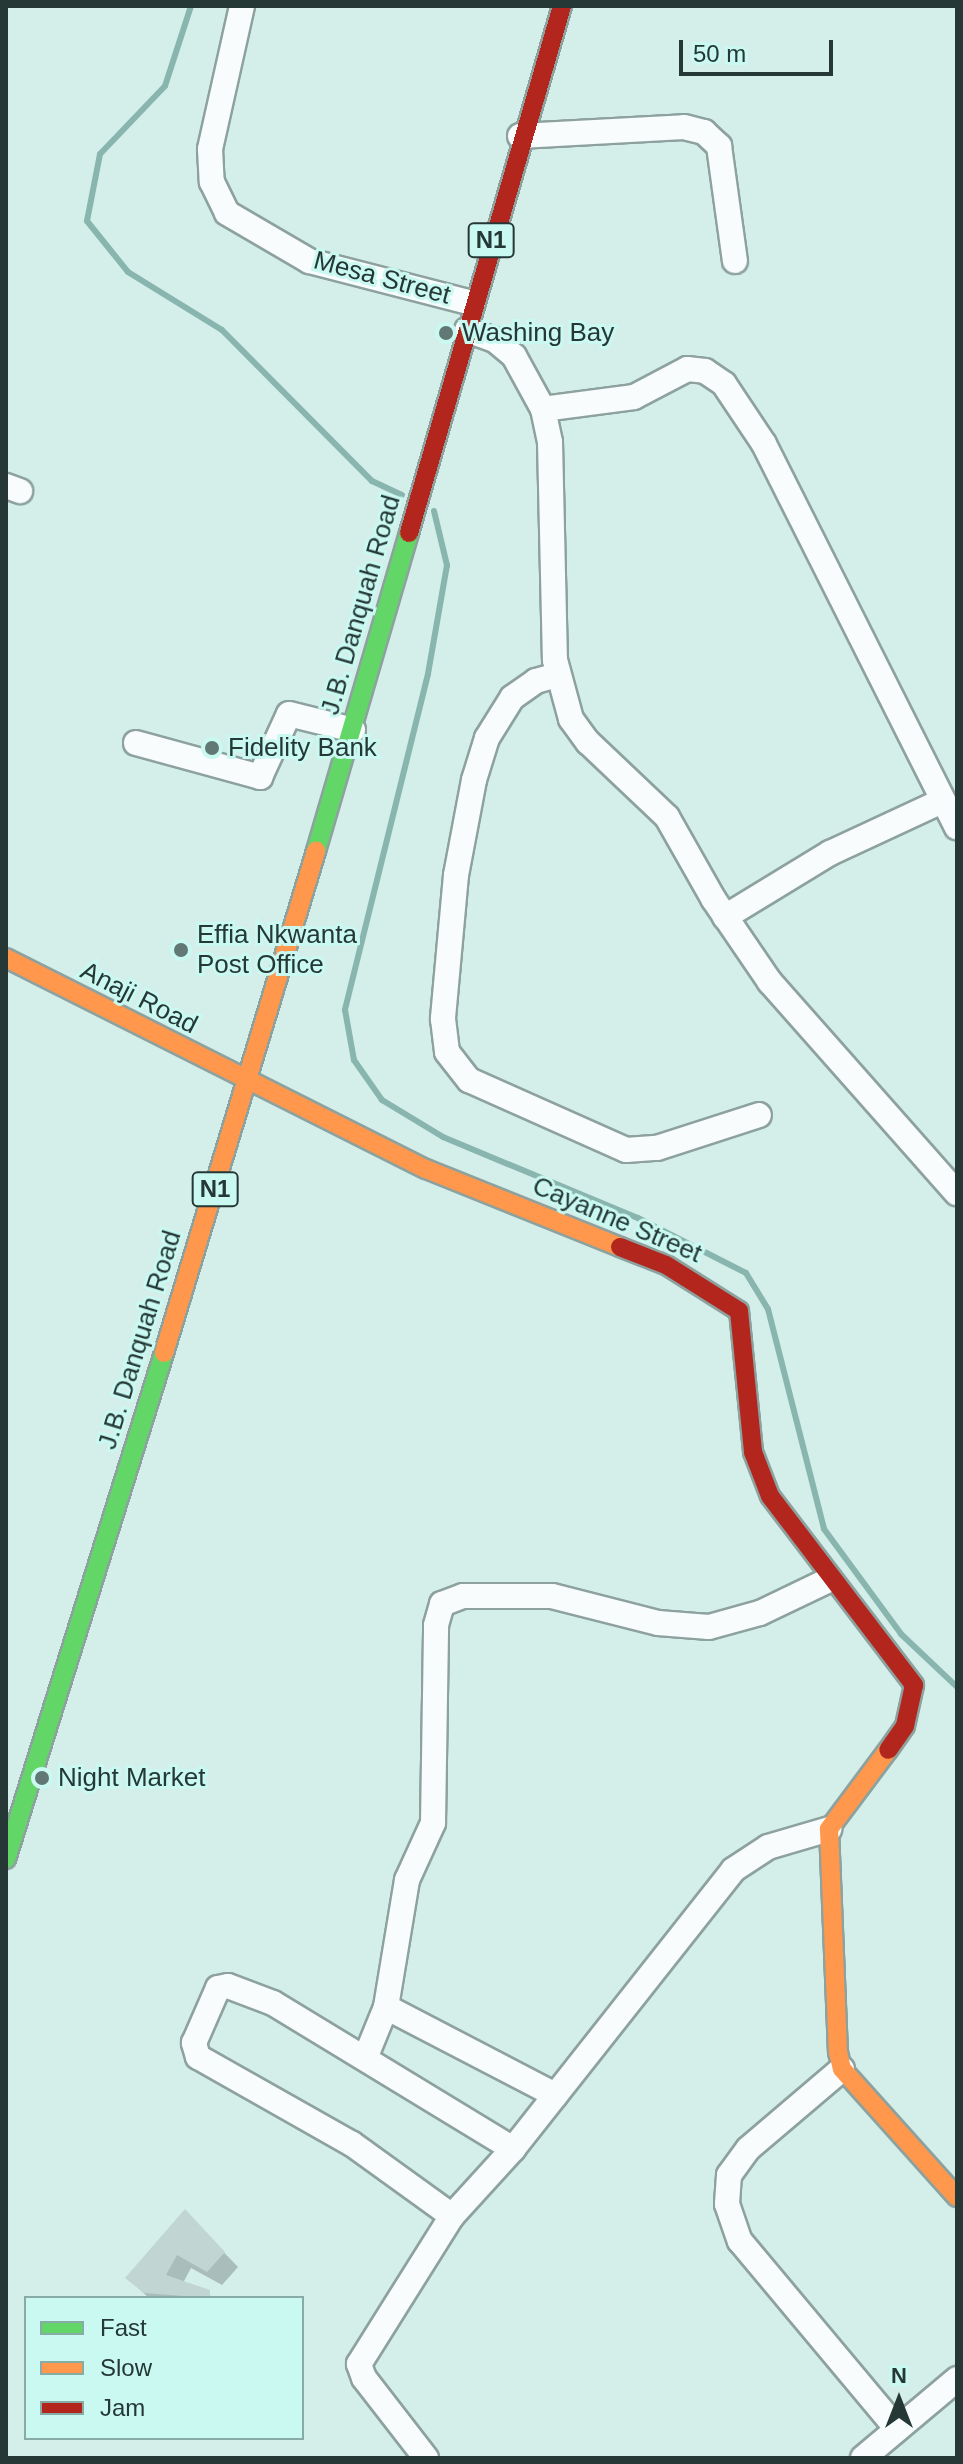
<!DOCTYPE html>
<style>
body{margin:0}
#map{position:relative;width:963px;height:2464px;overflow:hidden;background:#d4eeea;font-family:Arial,sans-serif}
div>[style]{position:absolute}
.shadow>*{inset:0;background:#0003}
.stream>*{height:6px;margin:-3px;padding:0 3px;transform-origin:3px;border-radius:3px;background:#89b5af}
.building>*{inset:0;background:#c1d6d3}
.roads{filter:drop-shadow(2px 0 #8da29f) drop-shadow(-2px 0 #8da29f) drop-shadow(0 2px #8da29f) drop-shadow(0 -2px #8da29f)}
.street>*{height:24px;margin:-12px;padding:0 12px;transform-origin:12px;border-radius:12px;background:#f9fcfc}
.fast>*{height:18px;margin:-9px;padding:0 9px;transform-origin:9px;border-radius:9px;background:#63d668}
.slow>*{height:18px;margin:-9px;padding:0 9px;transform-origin:9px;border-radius:9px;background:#ff974d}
.jam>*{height:18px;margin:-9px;padding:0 9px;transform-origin:9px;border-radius:9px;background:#b3261e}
.dots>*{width:22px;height:22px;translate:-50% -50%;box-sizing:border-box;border:4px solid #c9f9f1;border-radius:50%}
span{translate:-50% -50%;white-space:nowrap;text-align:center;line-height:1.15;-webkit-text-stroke:6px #c9f9f1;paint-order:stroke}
.shield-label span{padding:2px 6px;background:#c9f9f1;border:2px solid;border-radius:6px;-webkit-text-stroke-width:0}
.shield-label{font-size:24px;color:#253835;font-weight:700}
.street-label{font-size:26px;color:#253835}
.poi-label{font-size:26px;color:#253835}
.left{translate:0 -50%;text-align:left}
.frame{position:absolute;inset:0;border:8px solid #253835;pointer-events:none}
.legend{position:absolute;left:24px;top:2296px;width:280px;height:144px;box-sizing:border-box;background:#c9f9f1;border:2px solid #87aca6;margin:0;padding:10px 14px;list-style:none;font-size:24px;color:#253835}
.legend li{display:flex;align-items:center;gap:16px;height:40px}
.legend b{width:40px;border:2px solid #87aca6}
.north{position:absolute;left:859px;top:2360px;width:80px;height:80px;-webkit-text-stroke:6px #c9f9f1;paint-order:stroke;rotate:0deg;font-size:22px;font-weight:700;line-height:32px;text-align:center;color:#253835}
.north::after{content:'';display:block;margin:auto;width:28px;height:36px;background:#253835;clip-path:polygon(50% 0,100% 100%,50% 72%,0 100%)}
.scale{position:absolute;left:679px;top:40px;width:154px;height:36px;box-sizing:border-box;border:4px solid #253835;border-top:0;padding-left:10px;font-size:24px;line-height:28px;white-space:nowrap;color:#253835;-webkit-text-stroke:6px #c9f9f1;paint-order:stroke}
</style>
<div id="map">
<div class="shadow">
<div style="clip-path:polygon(185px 2212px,238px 2267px,222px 2285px,191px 2268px,183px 2283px,215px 2298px,149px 2298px,127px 2278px)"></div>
</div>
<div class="stream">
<div style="left:191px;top:6px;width:84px;rotate:108deg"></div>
<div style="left:165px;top:86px;width:94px;rotate:133.7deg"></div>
<div style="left:100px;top:154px;width:68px;rotate:101deg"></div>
<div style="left:87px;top:221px;width:65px;rotate:51.2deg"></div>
<div style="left:128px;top:272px;width:110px;rotate:31.7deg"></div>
<div style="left:222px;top:330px;width:213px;rotate:45.2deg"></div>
<div style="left:372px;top:481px;width:33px;rotate:25deg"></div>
<div style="left:434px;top:511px;width:56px;rotate:76.5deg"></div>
<div style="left:447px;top:565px;width:111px;rotate:99.9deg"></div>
<div style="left:428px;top:674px;width:346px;rotate:103.9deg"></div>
<div style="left:345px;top:1010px;width:51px;rotate:79.8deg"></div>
<div style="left:354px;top:1060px;width:49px;rotate:55deg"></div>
<div style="left:382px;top:1100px;width:71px;rotate:31.2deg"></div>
<div style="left:443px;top:1137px;width:211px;rotate:22.6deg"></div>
<div style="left:638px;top:1218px;width:121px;rotate:27deg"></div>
<div style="left:746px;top:1273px;width:42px;rotate:58.6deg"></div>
<div style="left:768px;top:1309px;width:227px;rotate:75.7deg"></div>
<div style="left:824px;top:1529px;width:130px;rotate:53.7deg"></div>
<div style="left:901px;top:1634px;width:77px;rotate:43.4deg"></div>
</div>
<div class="building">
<div style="clip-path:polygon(185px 2209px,225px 2252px,207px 2272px,177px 2255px,166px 2275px,210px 2290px,210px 2298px,144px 2293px,125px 2278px)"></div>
</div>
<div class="roads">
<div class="street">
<div style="left:242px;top:6px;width:147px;rotate:102.6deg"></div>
<div style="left:210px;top:149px;width:33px;rotate:87deg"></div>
<div style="left:212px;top:182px;width:34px;rotate:64deg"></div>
<div style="left:227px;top:213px;width:95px;rotate:30.3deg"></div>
<div style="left:309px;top:261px;width:169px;rotate:14.4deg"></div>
<div style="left:520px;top:136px;width:164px;rotate:-3.1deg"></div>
<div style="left:684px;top:127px;width:21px;rotate:14deg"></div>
<div style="left:704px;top:132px;width:21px;rotate:43deg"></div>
<div style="left:719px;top:146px;width:116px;rotate:82.1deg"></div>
<div style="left:467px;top:330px;width:30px;rotate:20deg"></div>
<div style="left:495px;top:340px;width:25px;rotate:40deg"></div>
<div style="left:514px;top:356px;width:60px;rotate:61.3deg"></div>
<div style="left:543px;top:409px;width:34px;rotate:78deg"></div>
<div style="left:550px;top:442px;width:218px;rotate:88.7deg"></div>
<div style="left:555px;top:660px;width:61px;rotate:74.8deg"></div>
<div style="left:571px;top:719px;width:29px;rotate:54deg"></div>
<div style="left:588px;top:742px;width:109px;rotate:43.5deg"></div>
<div style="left:667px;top:817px;width:95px;rotate:60.5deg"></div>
<div style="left:714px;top:900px;width:99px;rotate:55.7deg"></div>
<div style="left:770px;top:982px;width:282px;rotate:48.5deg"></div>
<div style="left:543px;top:409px;width:92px;rotate:-7.5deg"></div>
<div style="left:634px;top:397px;width:60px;rotate:-27.8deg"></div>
<div style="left:687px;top:369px;width:18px;rotate:6deg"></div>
<div style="left:705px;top:371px;width:23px;rotate:34deg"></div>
<div style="left:724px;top:384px;width:72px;rotate:56.3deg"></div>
<div style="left:764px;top:444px;width:429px;rotate:63.3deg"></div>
<div style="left:6px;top:486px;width:15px;rotate:20deg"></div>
<div style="left:557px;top:675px;width:22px;rotate:164deg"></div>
<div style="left:536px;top:681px;width:29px;rotate:145deg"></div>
<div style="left:512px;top:698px;width:47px;rotate:122deg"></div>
<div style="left:487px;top:738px;width:44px;rotate:107.2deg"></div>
<div style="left:474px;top:780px;width:97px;rotate:100.7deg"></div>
<div style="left:456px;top:875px;width:145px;rotate:95.2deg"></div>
<div style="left:443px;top:1019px;width:33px;rotate:83deg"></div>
<div style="left:447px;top:1052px;width:36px;rotate:52deg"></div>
<div style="left:469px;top:1080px;width:172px;rotate:24deg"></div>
<div style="left:626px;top:1150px;width:31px;rotate:-4deg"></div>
<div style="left:657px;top:1148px;width:107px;rotate:-17.9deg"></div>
<div style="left:136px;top:743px;width:129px;rotate:15.3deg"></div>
<div style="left:260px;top:777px;width:69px;rotate:-65.3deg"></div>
<div style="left:289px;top:714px;width:66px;rotate:14deg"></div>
<div style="left:725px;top:917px;width:123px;rotate:-31.4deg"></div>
<div style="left:830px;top:853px;width:123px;rotate:-24.9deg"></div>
<div style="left:386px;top:2007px;width:129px;rotate:-80.6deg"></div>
<div style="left:407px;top:1880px;width:63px;rotate:-65.5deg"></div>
<div style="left:433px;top:1823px;width:198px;rotate:-89.1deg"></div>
<div style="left:436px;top:1625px;width:22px;rotate:-74deg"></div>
<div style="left:442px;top:1604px;width:22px;rotate:-21deg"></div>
<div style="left:463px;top:1596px;width:89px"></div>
<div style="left:552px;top:1596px;width:109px;rotate:14.3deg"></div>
<div style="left:658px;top:1623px;width:51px;rotate:4.5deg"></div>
<div style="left:709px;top:1627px;width:53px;rotate:-15.4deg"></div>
<div style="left:760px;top:1613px;width:76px;rotate:-25.6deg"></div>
<div style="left:366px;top:2056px;width:53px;rotate:-67.8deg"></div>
<div style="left:386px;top:2007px;width:191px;rotate:27.5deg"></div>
<div style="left:842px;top:2069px;width:123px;rotate:139.6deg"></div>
<div style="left:748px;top:2149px;width:32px;rotate:126deg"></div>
<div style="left:729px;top:2175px;width:29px;rotate:94deg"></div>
<div style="left:727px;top:2204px;width:39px;rotate:71deg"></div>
<div style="left:740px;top:2241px;width:245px;rotate:50.1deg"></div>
<div style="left:452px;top:2216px;width:123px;rotate:-144.2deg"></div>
<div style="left:352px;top:2144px;width:177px;rotate:-150.5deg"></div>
<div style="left:198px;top:2057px;width:15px;rotate:-106deg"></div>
<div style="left:194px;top:2043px;width:60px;rotate:-66.4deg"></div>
<div style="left:218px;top:1988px;width:10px;rotate:-11deg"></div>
<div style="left:228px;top:1986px;width:48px;rotate:20.7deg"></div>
<div style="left:273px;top:2003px;width:281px;rotate:31.3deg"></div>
<div style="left:426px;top:2458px;width:101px;rotate:-127.8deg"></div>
<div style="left:364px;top:2378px;width:15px;rotate:-110deg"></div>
<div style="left:359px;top:2364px;width:175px;rotate:-57.9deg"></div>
<div style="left:452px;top:2216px;width:91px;rotate:-47.7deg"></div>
<div style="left:513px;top:2149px;width:355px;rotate:-51.7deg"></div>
<div style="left:733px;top:1870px;width:42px;rotate:-33.3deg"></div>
<div style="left:768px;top:1847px;width:64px;rotate:-16.4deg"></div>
<div style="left:863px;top:2458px;width:123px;rotate:-40deg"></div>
</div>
<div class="fast">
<div style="left:316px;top:851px;width:331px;rotate:-73.7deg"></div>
<div style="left:6px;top:1859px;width:530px;rotate:-72.66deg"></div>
</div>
<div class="slow">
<div style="left:6px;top:958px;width:470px;rotate:26.7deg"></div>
<div style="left:426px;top:1169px;width:209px;rotate:21.9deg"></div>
<div style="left:164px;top:1353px;width:525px;rotate:-73.15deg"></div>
<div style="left:888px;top:1750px;width:99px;rotate:126.8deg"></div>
<div style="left:829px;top:1829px;width:223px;rotate:87.7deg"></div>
<div style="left:838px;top:2052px;width:17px;rotate:77deg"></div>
<div style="left:842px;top:2069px;width:172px;rotate:48.1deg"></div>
</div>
<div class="jam">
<div style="left:409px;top:533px;width:549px;rotate:-73.81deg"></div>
<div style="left:620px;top:1247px;width:49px;rotate:21.4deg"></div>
<div style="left:666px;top:1265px;width:86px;rotate:32.2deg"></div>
<div style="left:739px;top:1311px;width:142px;rotate:84.3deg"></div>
<div style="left:753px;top:1452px;width:47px;rotate:68.9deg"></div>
<div style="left:770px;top:1496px;width:238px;rotate:52.7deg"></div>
<div style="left:914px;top:1685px;width:42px;rotate:102.4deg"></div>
<div style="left:905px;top:1726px;width:29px;rotate:125deg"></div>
</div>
</div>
<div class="dots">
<div style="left:446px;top:333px;background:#627874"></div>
<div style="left:212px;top:748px;background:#627874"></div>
<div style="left:181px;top:950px;background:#627874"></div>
<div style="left:42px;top:1778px;background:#627874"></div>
</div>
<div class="shield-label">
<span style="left:491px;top:240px">N1</span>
<span style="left:215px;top:1189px">N1</span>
</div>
<div class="street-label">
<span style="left:382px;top:278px;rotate:15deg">Mesa Street</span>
<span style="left:361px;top:605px;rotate:-74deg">J.B. Danquah Road</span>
<span style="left:139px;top:998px;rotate:27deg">Anaji Road</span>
<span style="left:617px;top:1220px;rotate:23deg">Cayanne Street</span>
<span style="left:140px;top:1340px;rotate:-73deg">J.B. Danquah Road</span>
</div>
<div class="poi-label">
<span class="left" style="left:462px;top:333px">Washing Bay</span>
<span class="left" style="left:228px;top:748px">Fidelity Bank</span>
<span class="left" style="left:197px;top:950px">Effia Nkwanta<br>Post Office</span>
<span class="left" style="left:58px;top:1778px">Night Market</span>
</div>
<div class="frame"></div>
<ul class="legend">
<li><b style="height:10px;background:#63d668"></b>Fast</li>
<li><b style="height:10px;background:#ff974d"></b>Slow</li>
<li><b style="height:10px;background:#b3261e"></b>Jam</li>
</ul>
<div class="north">N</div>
<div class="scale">50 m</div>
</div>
